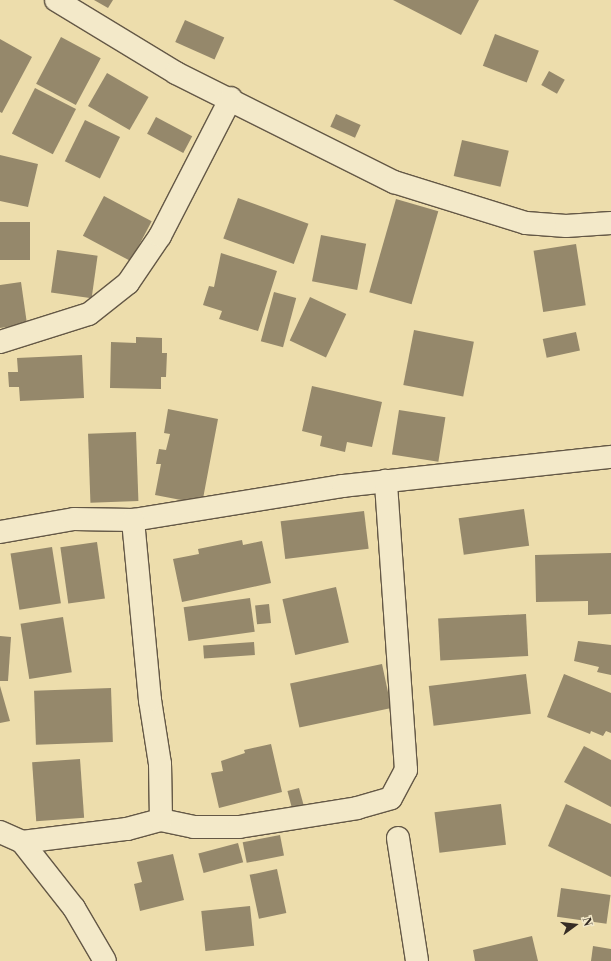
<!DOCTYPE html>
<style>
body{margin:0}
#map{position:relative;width:611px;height:961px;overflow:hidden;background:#edddac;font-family:"Libre Bodoni",serif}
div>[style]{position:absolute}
.building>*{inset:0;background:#95886b;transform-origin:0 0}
.roads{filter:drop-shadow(1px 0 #645846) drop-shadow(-1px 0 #645846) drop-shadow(0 1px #645846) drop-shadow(0 -1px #645846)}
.minor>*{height:22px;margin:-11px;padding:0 11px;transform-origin:11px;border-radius:11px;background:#f3e9c9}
span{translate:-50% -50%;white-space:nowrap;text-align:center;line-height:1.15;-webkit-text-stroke:3px #f3e9c9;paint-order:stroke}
.north{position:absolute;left:555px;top:905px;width:40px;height:40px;-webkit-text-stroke:3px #f3e9c9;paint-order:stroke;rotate:75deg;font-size:11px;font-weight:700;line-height:16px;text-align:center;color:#362c24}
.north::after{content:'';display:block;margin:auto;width:14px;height:18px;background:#362c24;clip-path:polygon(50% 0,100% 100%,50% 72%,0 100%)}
</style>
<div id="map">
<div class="building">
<div style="clip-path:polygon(94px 0,113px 0,108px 8px)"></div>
<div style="clip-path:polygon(393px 0,479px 0,461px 35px)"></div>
<div style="left:185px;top:20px;width:43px;height:24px;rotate:24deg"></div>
<div style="left:495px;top:34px;width:47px;height:34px;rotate:21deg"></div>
<div style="left:61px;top:37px;width:45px;height:53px;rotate:28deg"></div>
<div style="clip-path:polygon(0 39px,32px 57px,2px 113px,0 112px)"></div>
<div style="left:549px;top:71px;width:18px;height:16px;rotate:29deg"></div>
<div style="left:107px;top:73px;width:48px;height:38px;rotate:30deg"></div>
<div style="left:35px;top:88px;width:46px;height:51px;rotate:27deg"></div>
<div style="left:336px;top:114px;width:27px;height:14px;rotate:24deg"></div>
<div style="left:156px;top:117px;width:41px;height:19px;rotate:28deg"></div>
<div style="left:85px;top:120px;width:39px;height:46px;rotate:26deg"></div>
<div style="left:462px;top:140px;width:48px;height:37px;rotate:13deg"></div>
<div style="clip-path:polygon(0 155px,38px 164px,28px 207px,0 201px)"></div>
<div style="left:104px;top:196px;width:54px;height:45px;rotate:28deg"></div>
<div style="left:238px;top:198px;width:75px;height:43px;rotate:20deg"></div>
<div style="left:396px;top:199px;width:44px;height:97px;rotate:16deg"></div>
<div style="left:0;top:222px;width:30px;height:38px"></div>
<div style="left:321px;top:235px;width:46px;height:47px;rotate:11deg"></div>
<div style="left:576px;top:244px;width:62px;height:43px;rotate:81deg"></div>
<div style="left:57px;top:250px;width:41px;height:43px;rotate:8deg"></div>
<div style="clip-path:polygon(221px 253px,277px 271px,258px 331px,219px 319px,222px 311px,203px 305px,209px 286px,214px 287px)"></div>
<div style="clip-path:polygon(21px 282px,27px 324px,0 328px,0 285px)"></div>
<div style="left:274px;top:292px;width:23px;height:51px;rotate:15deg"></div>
<div style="left:310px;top:297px;width:40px;height:48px;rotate:25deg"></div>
<div style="left:414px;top:330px;width:61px;height:56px;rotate:11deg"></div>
<div style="left:576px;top:332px;width:19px;height:34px;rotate:78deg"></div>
<div style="clip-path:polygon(136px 337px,162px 338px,162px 353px,167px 353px,166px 377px,161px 377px,161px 389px,110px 388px,111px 342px,136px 343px)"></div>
<div style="clip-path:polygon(82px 355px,84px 398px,20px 401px,19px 387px,9px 387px,8px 372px,18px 372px,17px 358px)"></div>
<div style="clip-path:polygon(312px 386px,382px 402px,372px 447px,347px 442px,345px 452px,320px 446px,322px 436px,302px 431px)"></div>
<div style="clip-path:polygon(168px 409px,218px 419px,202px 504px,155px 495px,161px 464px,156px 464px,159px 449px,166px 450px,170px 434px,164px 433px)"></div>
<div style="left:399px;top:410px;width:47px;height:45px;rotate:9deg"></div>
<div style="left:136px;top:432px;width:69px;height:48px;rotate:88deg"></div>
<div style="left:524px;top:509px;width:37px;height:66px;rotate:82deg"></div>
<div style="left:364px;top:511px;width:38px;height:84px;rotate:83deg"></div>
<div style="clip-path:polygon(242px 540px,243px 545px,262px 541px,271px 583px,182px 602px,173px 559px,199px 554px,198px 549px)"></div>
<div style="left:97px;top:542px;width:57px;height:37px;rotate:82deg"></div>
<div style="left:52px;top:547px;width:57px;height:42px;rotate:81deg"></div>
<div style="clip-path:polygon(611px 553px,611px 614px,588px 615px,588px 601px,536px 602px,535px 555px)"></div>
<div style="left:336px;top:587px;width:57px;height:55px;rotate:77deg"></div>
<div style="left:250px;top:598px;width:34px;height:67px;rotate:82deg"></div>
<div style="left:269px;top:604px;width:19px;height:14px;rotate:84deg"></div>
<div style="left:526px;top:614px;width:42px;height:88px;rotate:87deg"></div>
<div style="left:63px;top:617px;width:56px;height:43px;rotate:81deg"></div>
<div style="clip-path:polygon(0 636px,11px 637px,8px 681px,0 681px)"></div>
<div style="clip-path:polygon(578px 641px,611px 645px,611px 675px,597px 672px,599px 667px,574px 661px)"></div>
<div style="left:254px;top:642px;width:13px;height:51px;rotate:86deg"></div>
<div style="left:382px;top:664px;width:45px;height:94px;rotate:78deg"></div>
<div style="left:526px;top:674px;width:40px;height:98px;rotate:83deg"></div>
<div style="clip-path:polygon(564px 674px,611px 693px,611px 733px,606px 731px,603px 736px,591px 731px,590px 734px,547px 717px)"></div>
<div style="clip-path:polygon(0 686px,10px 721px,0 723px)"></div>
<div style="left:111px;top:688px;width:54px;height:77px;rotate:88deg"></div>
<div style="clip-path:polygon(271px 744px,282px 792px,219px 808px,211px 773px,223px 771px,221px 761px,245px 753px,244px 750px)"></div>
<div style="clip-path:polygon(584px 746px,611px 760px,611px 807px,564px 782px)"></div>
<div style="left:80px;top:759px;width:59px;height:48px;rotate:86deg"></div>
<div style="left:299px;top:788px;width:20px;height:12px;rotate:75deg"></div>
<div style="left:501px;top:804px;width:41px;height:67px;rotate:83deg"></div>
<div style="clip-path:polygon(566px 804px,611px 824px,611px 877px,548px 846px)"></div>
<div style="left:280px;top:835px;width:21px;height:38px;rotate:79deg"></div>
<div style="left:238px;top:843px;width:20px;height:41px;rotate:75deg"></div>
<div style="clip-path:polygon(173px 854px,184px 900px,140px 911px,134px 884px,142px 882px,137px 862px)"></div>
<div style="left:277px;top:869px;width:45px;height:28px;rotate:78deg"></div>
<div style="left:561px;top:888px;width:50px;height:29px;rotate:8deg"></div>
<div style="left:250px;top:906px;width:40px;height:49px;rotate:84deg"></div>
<div style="clip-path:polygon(532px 936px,538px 961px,475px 961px,473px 950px)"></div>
<div style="clip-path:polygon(593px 946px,611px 949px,611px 961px,591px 961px)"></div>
</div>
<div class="roads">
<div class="minor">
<div style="left:56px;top:0;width:140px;rotate:31.3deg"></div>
<div style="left:176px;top:73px;width:244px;rotate:26.6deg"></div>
<div style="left:394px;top:182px;width:138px;rotate:17.3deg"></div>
<div style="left:526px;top:223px;width:40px;rotate:4.3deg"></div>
<div style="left:566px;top:226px;width:45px;rotate:-3.8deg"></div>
<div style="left:0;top:342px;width:93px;rotate:-17.5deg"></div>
<div style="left:89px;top:314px;width:50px;rotate:-38.5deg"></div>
<div style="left:128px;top:283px;width:57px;rotate:-55.8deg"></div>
<div style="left:160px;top:236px;width:155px;rotate:-62.8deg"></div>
<div style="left:0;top:532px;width:75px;rotate:-10deg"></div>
<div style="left:74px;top:519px;width:59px;rotate:1deg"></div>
<div style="left:133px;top:520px;width:213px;rotate:-9.2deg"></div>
<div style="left:343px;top:486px;width:270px;rotate:-6.2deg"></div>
<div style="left:161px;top:820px;width:34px;rotate:12deg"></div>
<div style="left:194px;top:827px;width:45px"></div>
<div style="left:239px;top:827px;width:120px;rotate:-9.1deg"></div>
<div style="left:357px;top:808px;width:35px;rotate:-16deg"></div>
<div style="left:391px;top:798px;width:32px;rotate:-62deg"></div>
<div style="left:406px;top:770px;width:290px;rotate:-94deg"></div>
<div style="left:0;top:832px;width:24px;rotate:24deg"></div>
<div style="left:22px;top:842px;width:84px;rotate:51.8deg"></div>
<div style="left:74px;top:908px;width:61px;rotate:59.7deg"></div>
<div style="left:398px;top:838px;width:124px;rotate:81.2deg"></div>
<div style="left:22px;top:842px;width:106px;rotate:-7.1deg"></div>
<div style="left:127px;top:829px;width:35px;rotate:-15deg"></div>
<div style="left:161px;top:820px;width:56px;rotate:-91deg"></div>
<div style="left:160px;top:764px;width:65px;rotate:-98.9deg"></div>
<div style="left:150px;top:700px;width:181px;rotate:-95.4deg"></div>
</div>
</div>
<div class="north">N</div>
</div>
